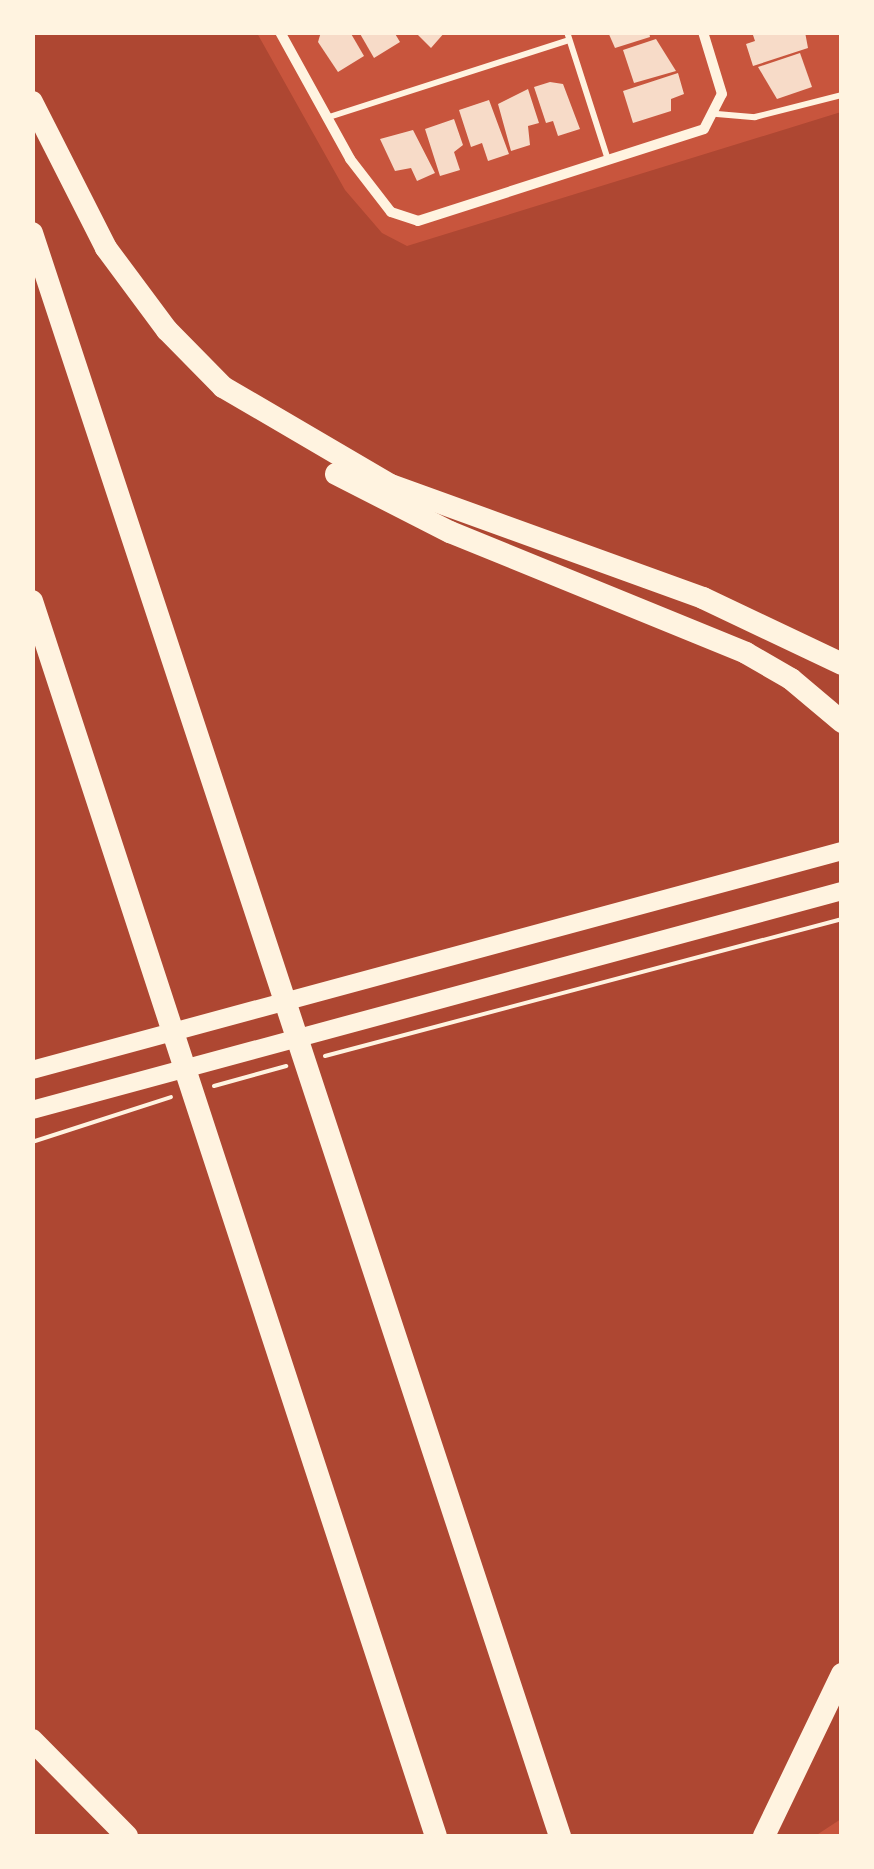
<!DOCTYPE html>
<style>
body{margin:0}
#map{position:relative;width:874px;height:1869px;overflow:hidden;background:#c8553d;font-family:Raleway,sans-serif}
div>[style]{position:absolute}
.green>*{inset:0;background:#ae4732}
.building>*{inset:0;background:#f7dbc8}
.path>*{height:4px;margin:-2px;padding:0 2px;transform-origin:2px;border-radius:2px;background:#fff3e0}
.service>*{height:6px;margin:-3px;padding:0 3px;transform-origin:3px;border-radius:3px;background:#fff3e0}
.minor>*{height:10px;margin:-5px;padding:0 5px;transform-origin:5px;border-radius:5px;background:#fff3e0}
.secondary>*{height:18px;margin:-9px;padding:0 9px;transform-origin:9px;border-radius:9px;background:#fff3e0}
.motorway>*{height:22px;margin:-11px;padding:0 11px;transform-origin:11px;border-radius:11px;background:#fff3e0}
span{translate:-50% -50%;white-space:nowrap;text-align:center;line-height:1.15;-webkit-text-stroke:10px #fff3e0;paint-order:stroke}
.frame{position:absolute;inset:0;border:35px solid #fff3e0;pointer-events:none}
</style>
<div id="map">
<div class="green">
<div style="clip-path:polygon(33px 33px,257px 33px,345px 190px,382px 233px,407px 246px,841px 112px,841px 1819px,815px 1836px,33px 1836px)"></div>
</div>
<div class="building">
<div style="clip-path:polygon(321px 32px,350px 32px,364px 56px,338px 72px,318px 42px)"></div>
<div style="clip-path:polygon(359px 32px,394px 32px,400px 42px,374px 58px)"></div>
<div style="clip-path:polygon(415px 32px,445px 32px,431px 48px)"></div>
<div style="clip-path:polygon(608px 32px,649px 32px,650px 37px,615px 48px)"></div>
<div style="clip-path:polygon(752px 32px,805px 32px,808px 48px,753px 66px,746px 44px,755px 41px)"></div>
<div style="clip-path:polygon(656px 39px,676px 71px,634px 83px,623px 50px)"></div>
<div style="clip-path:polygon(800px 53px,812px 87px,777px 99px,758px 67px)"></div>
<div style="clip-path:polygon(678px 73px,684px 94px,671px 99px,671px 111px,633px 123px,623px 91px)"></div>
<div style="clip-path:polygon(550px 82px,563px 84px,580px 129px,558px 136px,553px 121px,546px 123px,534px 87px)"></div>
<div style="clip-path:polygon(528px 89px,539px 123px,528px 126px,530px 145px,511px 151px,498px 104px)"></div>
<div style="clip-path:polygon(489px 100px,509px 154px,488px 161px,482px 143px,471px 147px,459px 110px)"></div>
<div style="clip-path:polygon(454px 119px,463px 145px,454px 152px,460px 170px,440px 176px,425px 129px)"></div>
<div style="clip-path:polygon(413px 130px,435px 173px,417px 181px,411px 168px,395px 171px,380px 139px)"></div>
</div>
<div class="path">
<div style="left:325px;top:1056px;width:535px;rotate:-14.84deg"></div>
<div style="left:214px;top:1086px;width:75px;rotate:-15.5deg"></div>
<div style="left:32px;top:1142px;width:146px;rotate:-17.9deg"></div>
</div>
<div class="service">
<div style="left:567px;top:32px;width:134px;rotate:72.2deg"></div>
<div style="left:717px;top:114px;width:38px;rotate:5deg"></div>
<div style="left:755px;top:117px;width:90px;rotate:-14.2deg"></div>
<div style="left:326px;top:118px;width:255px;rotate:-17.8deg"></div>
</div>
<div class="minor">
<div style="left:280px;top:32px;width:145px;rotate:61.1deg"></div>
<div style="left:350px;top:159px;width:67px;rotate:52.3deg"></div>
<div style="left:391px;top:212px;width:28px;rotate:18deg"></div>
<div style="left:418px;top:221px;width:300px;rotate:-17.8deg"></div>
<div style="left:704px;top:129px;width:39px;rotate:-63deg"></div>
<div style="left:722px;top:94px;width:65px;rotate:-107deg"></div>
</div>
<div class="secondary">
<div style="left:32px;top:1070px;width:839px;rotate:-15.13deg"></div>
<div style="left:32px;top:1110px;width:839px;rotate:-15.13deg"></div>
</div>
<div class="motorway">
<div style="left:32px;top:102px;width:164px;rotate:63.1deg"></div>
<div style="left:106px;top:248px;width:102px;rotate:53.4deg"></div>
<div style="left:167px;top:330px;width:80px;rotate:45.5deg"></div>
<div style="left:223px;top:387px;width:194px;rotate:30.3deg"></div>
<div style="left:391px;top:485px;width:332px;rotate:19.9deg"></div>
<div style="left:703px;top:598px;width:154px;rotate:25.4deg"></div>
<div style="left:32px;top:233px;width:1688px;rotate:71.77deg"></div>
<div style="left:336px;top:474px;width:128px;rotate:27deg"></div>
<div style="left:450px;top:532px;width:320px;rotate:22.2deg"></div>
<div style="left:746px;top:653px;width:52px;rotate:30deg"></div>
<div style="left:791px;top:679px;width:67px;rotate:40.1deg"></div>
<div style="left:32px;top:601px;width:1299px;rotate:71.89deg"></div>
<div style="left:32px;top:1740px;width:135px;rotate:45.3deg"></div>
<div style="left:764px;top:1836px;width:180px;rotate:-64.3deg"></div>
</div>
<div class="frame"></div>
</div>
